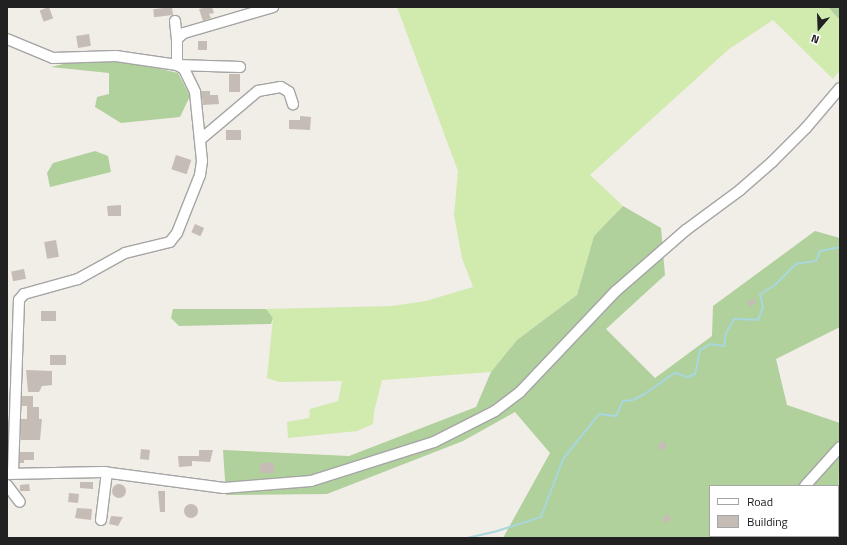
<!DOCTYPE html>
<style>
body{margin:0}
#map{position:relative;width:847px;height:545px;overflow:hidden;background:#f1ede7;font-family:"Titillium Web",sans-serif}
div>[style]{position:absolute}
.grass>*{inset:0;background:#d1eaae}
.forest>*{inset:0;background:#b0d09c}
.stream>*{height:2px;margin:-1px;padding:0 1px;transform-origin:1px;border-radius:1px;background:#a8d7de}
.building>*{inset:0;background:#c6bcb6;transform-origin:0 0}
.round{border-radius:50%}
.roads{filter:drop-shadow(1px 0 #a5a5a5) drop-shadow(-1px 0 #a5a5a5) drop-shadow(0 1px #a5a5a5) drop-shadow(0 -1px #a5a5a5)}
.minor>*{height:10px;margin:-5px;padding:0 5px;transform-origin:5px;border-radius:5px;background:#fff}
span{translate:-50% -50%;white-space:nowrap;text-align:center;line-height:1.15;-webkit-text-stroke:3.5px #fff;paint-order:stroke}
.frame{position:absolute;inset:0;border:8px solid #212121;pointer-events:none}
.legend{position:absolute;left:709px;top:485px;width:130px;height:52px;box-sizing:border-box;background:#fff;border:1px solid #a6a6a6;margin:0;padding:5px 7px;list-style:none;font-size:12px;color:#212121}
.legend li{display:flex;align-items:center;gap:8px;height:20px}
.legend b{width:20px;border:1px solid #a6a6a6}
.north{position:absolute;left:799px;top:8px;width:40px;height:40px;-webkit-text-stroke:3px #fff;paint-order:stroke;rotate:199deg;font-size:11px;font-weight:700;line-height:16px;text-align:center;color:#212121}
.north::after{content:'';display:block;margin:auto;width:14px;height:18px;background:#212121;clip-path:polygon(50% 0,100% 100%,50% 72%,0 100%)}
</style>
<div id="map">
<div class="grass">
<div style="clip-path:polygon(397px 7px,828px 7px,840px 20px,840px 70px,833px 79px,773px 20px,729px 49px,590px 175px,623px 206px,594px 236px,577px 295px,517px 340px,491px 372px,382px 380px,374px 412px,373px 424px,357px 431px,288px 438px,287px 422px,309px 418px,310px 409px,338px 401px,342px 381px,279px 382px,267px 378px,273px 318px,266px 309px,392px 306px,426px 301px,473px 287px,462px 258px,454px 215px,458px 171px)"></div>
</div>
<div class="forest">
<div style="clip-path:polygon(828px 7px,840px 7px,840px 20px)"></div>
<div style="clip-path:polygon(84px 59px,127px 61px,178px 73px,190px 96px,180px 117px,121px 123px,95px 107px,97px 97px,109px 94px,109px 73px,51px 67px)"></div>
<div style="clip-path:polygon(95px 151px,108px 156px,111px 172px,50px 187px,47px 173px,53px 163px)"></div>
<div style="clip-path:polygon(623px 206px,661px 228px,665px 275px,606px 329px,655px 378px,712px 336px,713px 306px,815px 231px,840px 238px,840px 327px,776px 359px,787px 405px,840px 423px,838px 508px,838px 486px,710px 486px,710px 536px,827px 536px,826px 538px,503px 538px,550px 453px,515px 412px,463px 441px,327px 494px,226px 495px,223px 450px,349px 456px,476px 407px,491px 372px,517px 340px,577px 295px,594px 236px)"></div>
<div style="clip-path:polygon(173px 309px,266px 309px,273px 318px,271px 324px,179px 326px,171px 318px)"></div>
</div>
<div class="stream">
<div style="left:467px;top:538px;width:28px;rotate:-13deg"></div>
<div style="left:494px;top:532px;width:49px;rotate:-17.7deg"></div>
<div style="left:541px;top:517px;width:62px;rotate:-69.2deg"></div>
<div style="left:563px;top:459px;width:58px;rotate:-51.3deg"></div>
<div style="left:599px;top:414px;width:17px;rotate:7deg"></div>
<div style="left:616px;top:416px;width:17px;rotate:-65deg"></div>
<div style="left:623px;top:401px;width:10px;rotate:-6deg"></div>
<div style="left:633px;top:400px;width:11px;rotate:-27deg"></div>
<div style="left:643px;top:395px;width:39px;rotate:-35deg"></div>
<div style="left:675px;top:373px;width:14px;rotate:17deg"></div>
<div style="left:688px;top:377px;width:8px;rotate:-23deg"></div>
<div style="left:695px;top:374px;width:25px;rotate:-78deg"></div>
<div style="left:700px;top:350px;width:13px;rotate:-29deg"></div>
<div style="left:711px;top:344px;width:13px;rotate:9deg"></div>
<div style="left:724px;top:346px;width:13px;rotate:-81deg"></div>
<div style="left:726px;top:333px;width:16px;rotate:-60deg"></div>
<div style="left:734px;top:319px;width:24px;rotate:2deg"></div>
<div style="left:758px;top:320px;width:14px;rotate:-69deg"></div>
<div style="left:763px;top:307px;width:13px;rotate:-103deg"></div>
<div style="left:760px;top:294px;width:17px;rotate:-31deg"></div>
<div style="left:775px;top:285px;width:30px;rotate:-45deg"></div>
<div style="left:796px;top:264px;width:20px;rotate:-9deg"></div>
<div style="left:816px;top:261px;width:11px;rotate:-68deg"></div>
<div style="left:820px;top:251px;width:20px;rotate:-11deg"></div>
</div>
<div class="building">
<div style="left:49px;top:7px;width:12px;height:10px;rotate:70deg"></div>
<div style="left:172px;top:7px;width:8px;height:19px;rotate:83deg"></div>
<div style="clip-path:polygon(207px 7px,212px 7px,214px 13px,209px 14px,211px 18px,203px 21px,199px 9px)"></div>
<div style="left:89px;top:34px;width:12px;height:13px;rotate:81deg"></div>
<div style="left:198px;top:41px;width:9px;height:9px"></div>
<div style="left:229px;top:74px;width:11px;height:18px"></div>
<div style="clip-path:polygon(201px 91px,210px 91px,210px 95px,218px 95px,219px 104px,203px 105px)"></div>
<div style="clip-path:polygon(300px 116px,311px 117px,310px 130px,289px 129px,289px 120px,300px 120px)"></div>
<div style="left:226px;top:130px;width:15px;height:10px"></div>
<div style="left:176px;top:155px;width:16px;height:15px;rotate:18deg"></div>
<div style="clip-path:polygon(121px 205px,121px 216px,108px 216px,107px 206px)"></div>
<div style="left:195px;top:224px;width:10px;height:9px;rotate:24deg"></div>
<div style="left:56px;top:240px;width:17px;height:12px;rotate:80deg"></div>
<div style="left:24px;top:269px;width:10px;height:13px;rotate:79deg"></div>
<div style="clip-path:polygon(753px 298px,756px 302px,751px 307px,747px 303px)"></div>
<div style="left:41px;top:311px;width:15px;height:10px"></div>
<div style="left:50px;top:355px;width:16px;height:10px"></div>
<div style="clip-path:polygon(26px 370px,52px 371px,52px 385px,42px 386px,39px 392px,28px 392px)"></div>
<div style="clip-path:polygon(22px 396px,33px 396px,33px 407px,39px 407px,39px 419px,42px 419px,40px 440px,21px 440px,21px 419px,27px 419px,27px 406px,22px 406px)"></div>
<div style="left:663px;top:441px;width:6px;height:8px;rotate:45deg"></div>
<div style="left:141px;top:449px;width:9px;height:10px;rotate:6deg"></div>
<div style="clip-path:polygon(199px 450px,213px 450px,210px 462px,192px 461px,192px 466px,179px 467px,178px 456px,199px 456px)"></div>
<div style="clip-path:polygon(20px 452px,34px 452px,34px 460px,24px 460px,24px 463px,20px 463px)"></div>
<div style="left:260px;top:463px;width:14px;height:10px"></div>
<div style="clip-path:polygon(80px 482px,93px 482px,93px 489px,80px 488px)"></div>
<div style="clip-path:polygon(29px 484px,30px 491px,20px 491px,20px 485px)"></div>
<div class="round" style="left:112px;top:484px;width:14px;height:14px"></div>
<div style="clip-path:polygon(158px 491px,165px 491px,165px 512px,160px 512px)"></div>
<div style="left:69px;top:493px;width:10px;height:9px;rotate:6deg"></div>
<div class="round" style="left:184px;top:504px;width:14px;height:14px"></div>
<div style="clip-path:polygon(77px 508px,92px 509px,91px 520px,75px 518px)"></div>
<div style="left:667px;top:514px;width:6px;height:7px;rotate:45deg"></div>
<div style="clip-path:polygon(111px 516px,123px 517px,118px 526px,109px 524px)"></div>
</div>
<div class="roads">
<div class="minor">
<div style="left:175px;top:21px;width:18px;rotate:84deg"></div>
<div style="left:7px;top:39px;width:50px;rotate:22.4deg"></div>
<div style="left:53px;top:58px;width:63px;rotate:-1.8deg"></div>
<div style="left:116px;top:56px;width:62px;rotate:8.4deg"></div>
<div style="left:177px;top:65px;width:8px;rotate:30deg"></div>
<div style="left:184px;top:69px;width:25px;rotate:64deg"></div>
<div style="left:195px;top:92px;width:69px;rotate:84.2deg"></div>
<div style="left:202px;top:161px;width:14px;rotate:98deg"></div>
<div style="left:200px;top:175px;width:62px;rotate:111.6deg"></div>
<div style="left:177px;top:233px;width:11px;rotate:128deg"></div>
<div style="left:170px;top:242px;width:46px;rotate:166.3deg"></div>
<div style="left:125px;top:253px;width:54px;rotate:151deg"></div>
<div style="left:78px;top:279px;width:56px;rotate:164.5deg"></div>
<div style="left:24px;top:294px;width:8px;rotate:130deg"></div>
<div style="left:19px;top:300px;width:173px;rotate:92deg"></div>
<div style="left:240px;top:67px;width:63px;rotate:-178.2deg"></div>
<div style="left:177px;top:65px;width:26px;rotate:-90deg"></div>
<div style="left:177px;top:39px;width:9px;rotate:-41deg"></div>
<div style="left:184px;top:33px;width:93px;rotate:-16.3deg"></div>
<div style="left:201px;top:139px;width:75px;rotate:-40.1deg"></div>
<div style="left:258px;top:91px;width:23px;rotate:-10deg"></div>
<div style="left:281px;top:87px;width:9px;rotate:32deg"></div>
<div style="left:289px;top:92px;width:13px;rotate:72deg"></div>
<div style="left:7px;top:474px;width:96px;rotate:-1.2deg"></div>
<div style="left:103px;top:472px;width:122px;rotate:7.5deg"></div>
<div style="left:224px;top:488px;width:87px;rotate:-4.6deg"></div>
<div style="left:311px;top:481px;width:129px;rotate:-17.6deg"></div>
<div style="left:434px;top:442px;width:68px;rotate:-26.9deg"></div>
<div style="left:495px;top:411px;width:31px;rotate:-37deg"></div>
<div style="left:520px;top:392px;width:139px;rotate:-46.5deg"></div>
<div style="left:616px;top:291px;width:93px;rotate:-41.1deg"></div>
<div style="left:686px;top:230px;width:67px;rotate:-36.5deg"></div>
<div style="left:740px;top:190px;width:43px;rotate:-41.2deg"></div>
<div style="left:772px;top:162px;width:48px;rotate:-45deg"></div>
<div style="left:806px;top:128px;width:52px;rotate:-49.6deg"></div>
<div style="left:7px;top:485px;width:21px;rotate:53deg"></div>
<div style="left:805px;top:486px;width:52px;rotate:-48.1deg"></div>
<div style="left:101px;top:520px;width:48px;rotate:-82.9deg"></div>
</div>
</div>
<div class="frame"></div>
<ul class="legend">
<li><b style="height:5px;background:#fff"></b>Road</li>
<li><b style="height:11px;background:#c6bcb6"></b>Building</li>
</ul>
<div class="north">N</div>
</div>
